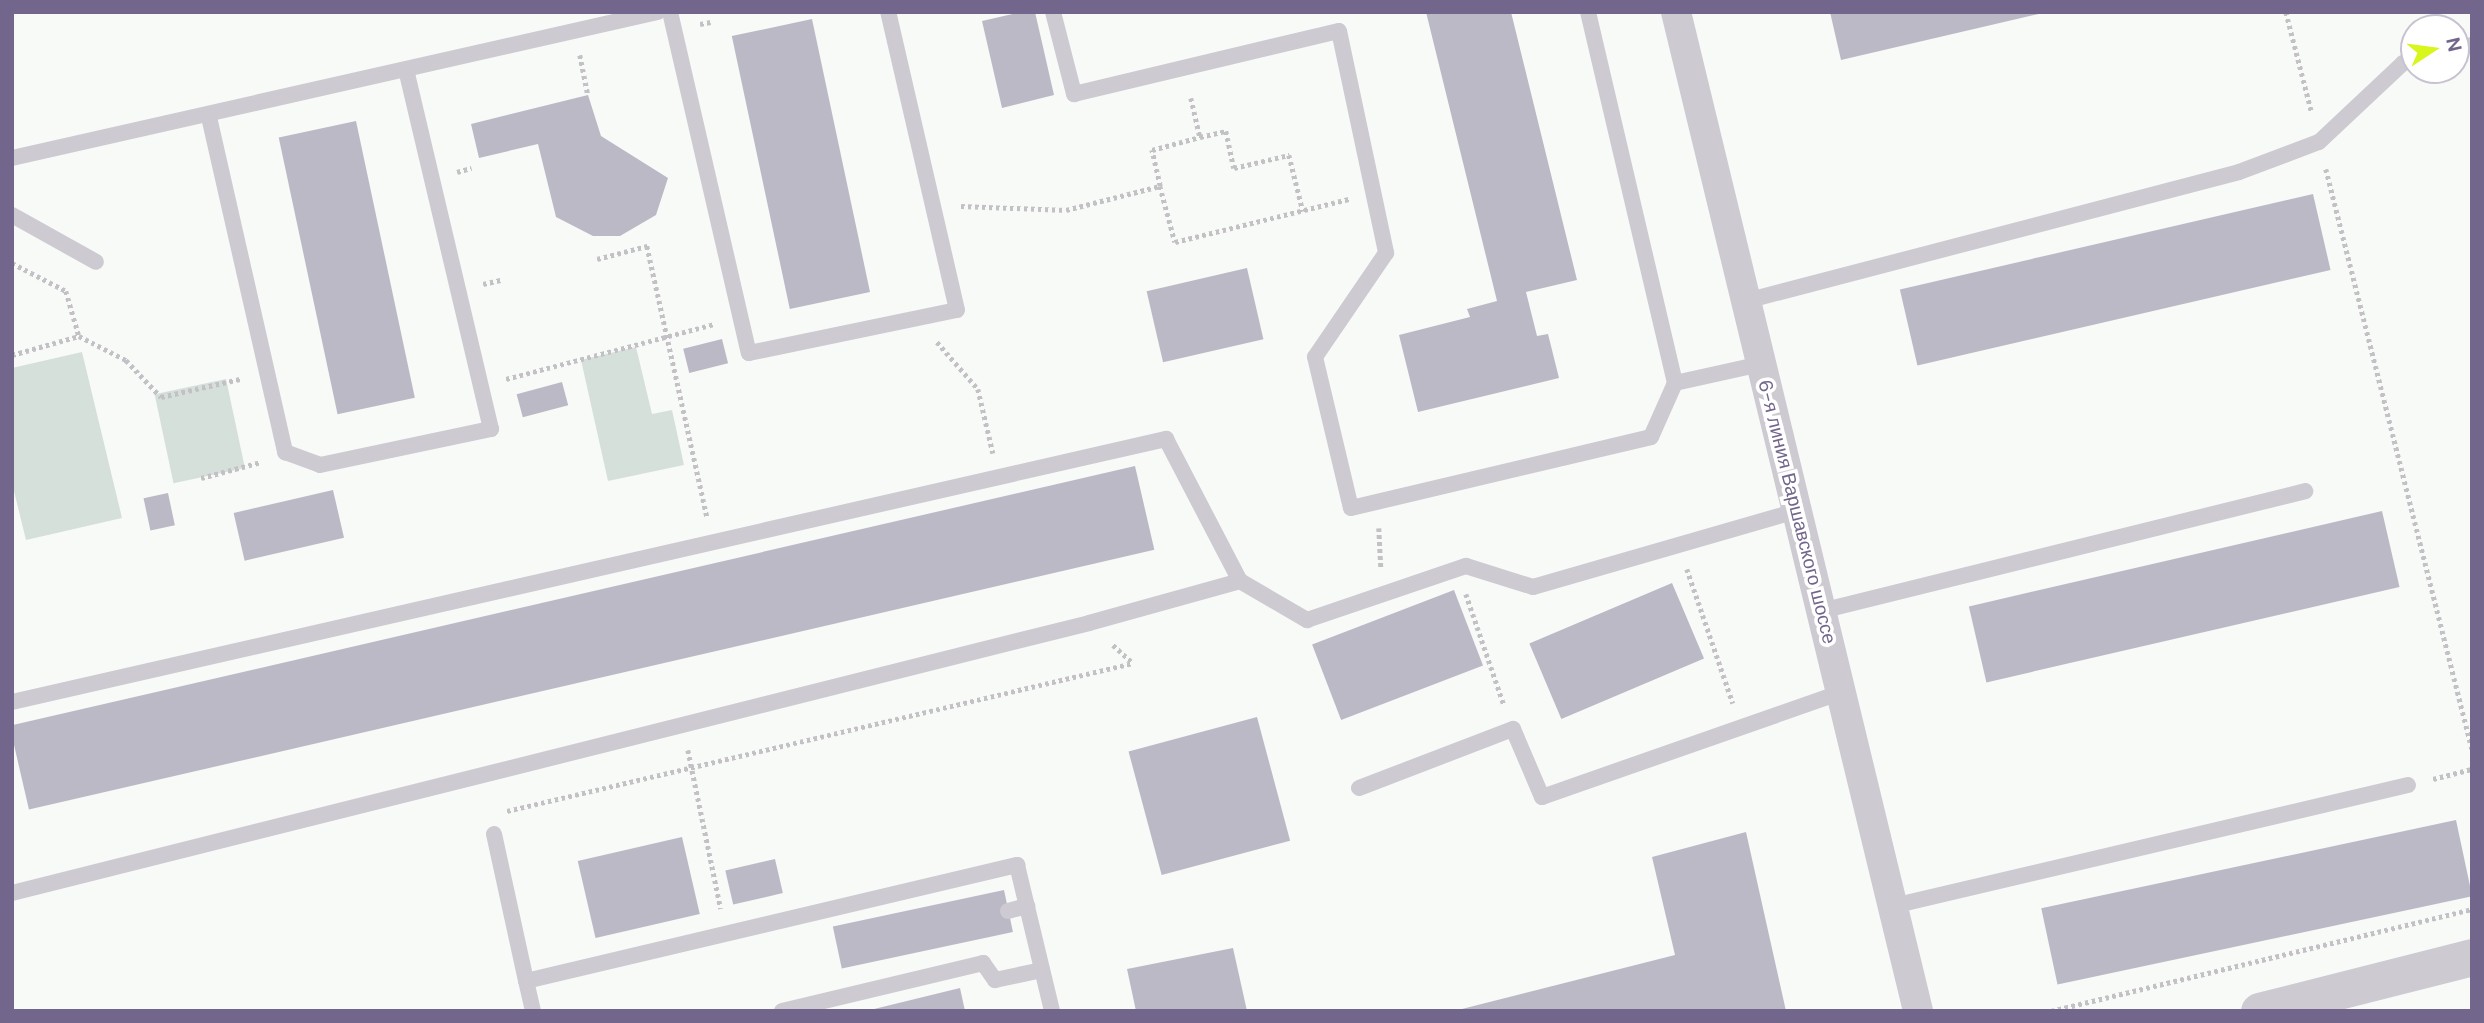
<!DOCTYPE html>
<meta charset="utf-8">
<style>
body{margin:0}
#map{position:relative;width:2484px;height:1023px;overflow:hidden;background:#f8faf7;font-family:"DM Sans",sans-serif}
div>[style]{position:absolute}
.green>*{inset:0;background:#d6e0db;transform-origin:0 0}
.building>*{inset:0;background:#bcb9c6;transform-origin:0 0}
.path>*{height:4.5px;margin-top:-2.25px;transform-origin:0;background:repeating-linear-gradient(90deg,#c3c1c6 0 3.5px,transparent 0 7px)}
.service>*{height:16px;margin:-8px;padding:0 8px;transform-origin:8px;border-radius:8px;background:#cdcad2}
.minor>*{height:30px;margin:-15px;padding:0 15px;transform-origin:15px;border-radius:15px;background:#cdcad2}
.tertiary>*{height:37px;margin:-18.5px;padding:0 18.5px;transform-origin:18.5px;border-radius:18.5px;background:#cdcad2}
span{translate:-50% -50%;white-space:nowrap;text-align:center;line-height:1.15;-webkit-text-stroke:7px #fff;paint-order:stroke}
.street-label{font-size:19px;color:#73668c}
.frame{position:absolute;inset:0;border:14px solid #73668c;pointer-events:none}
.north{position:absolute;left:2400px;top:14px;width:70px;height:70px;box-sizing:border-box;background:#fff;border:2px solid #c7c2d1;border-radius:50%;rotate:77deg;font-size:19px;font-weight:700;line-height:28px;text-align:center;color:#73668c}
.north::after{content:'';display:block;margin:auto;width:24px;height:32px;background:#d8f51c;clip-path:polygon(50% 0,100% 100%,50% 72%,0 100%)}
</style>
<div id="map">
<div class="green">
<div style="clip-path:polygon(636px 347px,652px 414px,672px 410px,684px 465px,608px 481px,581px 360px)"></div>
<div style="clip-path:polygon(82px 352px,122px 518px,26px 540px,12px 483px,12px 368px)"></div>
<div style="left:226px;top:379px;width:91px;height:73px;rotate:78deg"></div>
</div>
<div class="building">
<div style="clip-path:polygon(1021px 12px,1035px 12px,1054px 95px,1002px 108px,982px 21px)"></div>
<div style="clip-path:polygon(1426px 12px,1511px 12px,1577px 280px,1526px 292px,1537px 336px,1548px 334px,1559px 378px,1418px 412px,1399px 335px,1470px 317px,1467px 309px,1497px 301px)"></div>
<div style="clip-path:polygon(1830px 12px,2042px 12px,2043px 13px,1841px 60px)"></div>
<div style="left:812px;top:19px;width:279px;height:82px;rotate:78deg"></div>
<div style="clip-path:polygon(588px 95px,601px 136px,668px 178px,656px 215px,620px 236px,593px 236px,556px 217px,538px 144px,479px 158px,471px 124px)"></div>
<div style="left:356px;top:121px;width:283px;height:79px;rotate:78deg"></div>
<div style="left:2313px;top:194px;width:78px;height:424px;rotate:77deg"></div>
<div style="left:1247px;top:268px;width:73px;height:103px;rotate:77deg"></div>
<div style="left:722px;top:339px;width:25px;height:40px;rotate:76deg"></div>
<div style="left:562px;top:382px;width:24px;height:47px;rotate:75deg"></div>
<div style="left:1135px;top:466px;width:86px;height:1155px;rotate:77deg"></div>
<div style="left:333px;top:490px;width:49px;height:102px;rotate:77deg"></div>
<div style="left:168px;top:493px;width:33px;height:25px;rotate:78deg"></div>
<div style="left:2382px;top:511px;width:78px;height:424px;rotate:77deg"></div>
<div style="left:1672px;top:583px;width:82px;height:155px;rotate:67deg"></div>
<div style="left:1454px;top:590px;width:81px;height:152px;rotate:69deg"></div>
<div style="left:1257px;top:717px;width:128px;height:133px;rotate:75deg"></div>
<div style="left:2456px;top:820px;width:78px;height:424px;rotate:78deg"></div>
<div style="clip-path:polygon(1746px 832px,1786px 1011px,1454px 1011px,1675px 955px,1652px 857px)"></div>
<div style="left:682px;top:837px;width:79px;height:107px;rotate:77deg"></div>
<div style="left:775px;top:859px;width:35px;height:51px;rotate:77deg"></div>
<div style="left:1004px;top:890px;width:43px;height:175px;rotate:78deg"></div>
<div style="clip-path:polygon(1233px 948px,1247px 1011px,1136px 1011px,1127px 969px)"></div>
<div style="clip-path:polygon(960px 988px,965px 1011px,870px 1011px,870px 1010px)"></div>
</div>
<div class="path">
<div style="left:2286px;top:12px;width:104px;rotate:75.6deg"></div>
<div style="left:700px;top:24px;width:11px;rotate:-10deg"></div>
<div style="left:580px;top:55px;width:41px;rotate:78.7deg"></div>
<div style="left:1191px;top:98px;width:40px;rotate:77deg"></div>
<div style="left:1200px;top:137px;width:27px;rotate:-13deg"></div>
<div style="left:1226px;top:131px;width:38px;rotate:78deg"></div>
<div style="left:1234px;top:168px;width:57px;rotate:-13.3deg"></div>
<div style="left:1289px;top:155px;width:58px;rotate:76deg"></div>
<div style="left:2326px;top:169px;width:598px;rotate:75.87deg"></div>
<div style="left:457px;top:172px;width:15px;rotate:-16deg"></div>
<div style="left:1160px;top:186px;width:37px;rotate:-103deg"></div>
<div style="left:1152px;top:150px;width:50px;rotate:-15.2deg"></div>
<div style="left:961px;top:206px;width:105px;rotate:2.2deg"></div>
<div style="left:1066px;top:210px;width:97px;rotate:-14.3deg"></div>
<div style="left:1160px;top:186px;width:58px;rotate:75deg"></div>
<div style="left:1175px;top:242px;width:179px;rotate:-13.9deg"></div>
<div style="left:597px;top:259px;width:52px;rotate:-14.6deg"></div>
<div style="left:647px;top:246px;width:278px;rotate:77.5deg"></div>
<div style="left:12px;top:263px;width:61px;rotate:27.4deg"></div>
<div style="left:66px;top:291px;width:47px;rotate:73.9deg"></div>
<div style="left:483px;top:284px;width:18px;rotate:-13deg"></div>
<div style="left:937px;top:342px;width:62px;rotate:48.9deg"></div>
<div style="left:978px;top:389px;width:66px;rotate:76.8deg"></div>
<div style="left:12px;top:355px;width:70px;rotate:-15.8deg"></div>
<div style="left:79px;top:336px;width:53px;rotate:27.1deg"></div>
<div style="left:126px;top:360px;width:51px;rotate:46.6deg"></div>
<div style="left:161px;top:397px;width:81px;rotate:-12.8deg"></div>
<div style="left:506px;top:379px;width:215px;rotate:-14.8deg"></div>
<div style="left:201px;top:478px;width:62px;rotate:-14.9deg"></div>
<div style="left:1379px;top:528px;width:40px;rotate:87.1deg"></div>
<div style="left:1687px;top:569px;width:142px;rotate:71.1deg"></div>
<div style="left:1466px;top:594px;width:117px;rotate:71.1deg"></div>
<div style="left:1113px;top:645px;width:27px;rotate:42deg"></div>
<div style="left:688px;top:750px;width:162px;rotate:78.3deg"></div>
<div style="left:2433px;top:779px;width:40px;rotate:-14.4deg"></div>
<div style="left:507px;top:811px;width:643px;rotate:-13.3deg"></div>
<div style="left:2051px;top:1011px;width:433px;rotate:-13.6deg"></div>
</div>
<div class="service">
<div style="left:670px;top:12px;width:350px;rotate:77deg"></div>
<div style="left:749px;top:353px;width:212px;rotate:-11.7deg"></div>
<div style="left:957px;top:310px;width:306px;rotate:-103deg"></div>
<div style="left:1053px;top:12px;width:85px;rotate:75.6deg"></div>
<div style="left:1074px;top:94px;width:272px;rotate:-13.4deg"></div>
<div style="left:1339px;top:31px;width:227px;rotate:78deg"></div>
<div style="left:1386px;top:253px;width:126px;rotate:124.3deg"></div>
<div style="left:1315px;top:357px;width:155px;rotate:76.6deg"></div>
<div style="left:1351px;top:508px;width:308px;rotate:-13.3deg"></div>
<div style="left:1651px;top:437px;width:59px;rotate:-66deg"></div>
<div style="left:1675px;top:383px;width:88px;rotate:-12.5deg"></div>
<div style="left:1588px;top:12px;width:381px;rotate:76.8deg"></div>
<div style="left:2456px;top:49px;width:16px;rotate:-14deg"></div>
<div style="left:209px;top:117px;width:344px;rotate:77.2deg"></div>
<div style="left:285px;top:452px;width:37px;rotate:20deg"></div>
<div style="left:320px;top:465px;width:175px;rotate:-11.9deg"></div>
<div style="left:491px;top:429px;width:369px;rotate:-103.3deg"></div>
<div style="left:12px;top:158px;width:662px;rotate:-12.74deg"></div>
<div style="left:12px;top:215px;width:96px;rotate:29.2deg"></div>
<div style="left:1746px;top:301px;width:510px;rotate:-14.66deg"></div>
<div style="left:2239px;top:172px;width:85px;rotate:-20.6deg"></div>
<div style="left:2319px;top:142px;width:115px;rotate:-43.2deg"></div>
<div style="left:2403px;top:63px;width:11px;rotate:-15deg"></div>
<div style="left:1821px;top:611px;width:499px;rotate:-13.9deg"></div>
<div style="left:12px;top:702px;width:1184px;rotate:-12.84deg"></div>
<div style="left:1166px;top:439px;width:160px;rotate:62.5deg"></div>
<div style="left:1240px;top:581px;width:78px;rotate:30.2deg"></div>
<div style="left:1307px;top:620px;width:168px;rotate:-18.8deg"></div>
<div style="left:1466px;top:566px;width:70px;rotate:17.4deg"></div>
<div style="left:1533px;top:587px;width:275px;rotate:-16.1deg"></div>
<div style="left:1359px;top:788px;width:165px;rotate:-21deg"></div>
<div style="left:1513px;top:729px;width:74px;rotate:66.9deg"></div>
<div style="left:1542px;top:797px;width:317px;rotate:-19.3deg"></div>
<div style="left:494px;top:834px;width:150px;rotate:77.7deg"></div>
<div style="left:12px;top:893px;width:1110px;rotate:-14.07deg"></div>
<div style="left:1089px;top:623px;width:157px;rotate:-15.5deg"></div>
<div style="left:1893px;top:906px;width:529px;rotate:-13.22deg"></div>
<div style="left:1008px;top:911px;width:20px;rotate:-15deg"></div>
<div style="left:533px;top:1011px;width:31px;rotate:-103deg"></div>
<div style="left:526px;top:981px;width:505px;rotate:-13.29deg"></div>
<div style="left:1017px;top:865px;width:150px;rotate:76.5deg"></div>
<div style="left:782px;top:1011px;width:207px;rotate:-13.4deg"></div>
<div style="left:983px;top:963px;width:21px;rotate:55deg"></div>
<div style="left:995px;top:980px;width:48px;rotate:-12deg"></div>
</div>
<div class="minor">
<div style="left:1676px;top:12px;width:1028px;rotate:76.38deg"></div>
</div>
<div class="tertiary">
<div style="left:2259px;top:1011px;width:220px;rotate:-14.2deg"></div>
</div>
<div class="street-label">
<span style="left:1797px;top:512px;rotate:76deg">6-я линия Варшавского шоссе</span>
</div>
<div class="frame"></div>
<div class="north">N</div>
</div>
